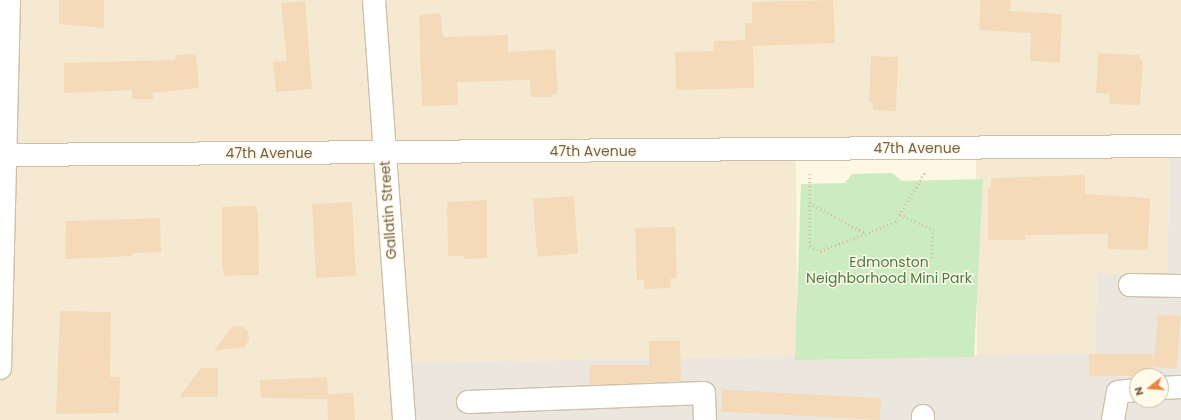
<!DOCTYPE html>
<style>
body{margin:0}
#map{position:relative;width:1181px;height:420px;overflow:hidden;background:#fdf7e3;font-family:Poppins,sans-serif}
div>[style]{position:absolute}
.residential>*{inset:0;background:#f5ead1}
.industrial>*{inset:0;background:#ece7de}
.green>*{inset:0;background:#cbebc0}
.building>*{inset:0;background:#f4dab9;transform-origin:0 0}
.path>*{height:2.5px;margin-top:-1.25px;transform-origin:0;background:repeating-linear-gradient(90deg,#d9bd9c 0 1px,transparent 0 4px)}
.roads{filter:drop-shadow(1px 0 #cfc0a9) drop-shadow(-1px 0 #cfc0a9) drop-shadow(0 1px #cfc0a9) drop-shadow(0 -1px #cfc0a9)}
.minor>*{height:22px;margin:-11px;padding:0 11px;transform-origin:11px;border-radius:11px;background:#fff}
span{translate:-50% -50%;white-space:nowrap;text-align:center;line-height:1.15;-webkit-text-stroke:3px #fffaea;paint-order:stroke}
.street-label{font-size:14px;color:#766048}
.park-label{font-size:14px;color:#477d3f}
.north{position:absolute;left:1129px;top:368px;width:40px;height:40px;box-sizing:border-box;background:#fffaea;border:1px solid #c8bca9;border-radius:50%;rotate:253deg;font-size:11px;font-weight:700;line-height:16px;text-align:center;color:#766048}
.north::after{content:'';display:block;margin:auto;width:14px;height:18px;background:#ec8442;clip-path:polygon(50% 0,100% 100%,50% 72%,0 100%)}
</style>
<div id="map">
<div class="residential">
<div style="clip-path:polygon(0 0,1181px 0,1181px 146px,1170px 146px,1167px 276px,1097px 273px,1095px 354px,977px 355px,976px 149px,796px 149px,797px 356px,400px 363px,404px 420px,0 420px)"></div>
</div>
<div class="industrial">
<div style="clip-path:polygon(evenodd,1170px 146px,1181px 146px,1181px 420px,404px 420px,399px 363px,797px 356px,1095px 354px,1097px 273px,1167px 275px,1170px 146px,1137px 376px,1161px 376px,1161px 400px,1137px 400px,1137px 376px)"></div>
</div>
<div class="green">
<div style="clip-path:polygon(892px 173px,902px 181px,983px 179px,974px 357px,795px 360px,801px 184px,845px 183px,852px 174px)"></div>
</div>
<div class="building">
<div style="clip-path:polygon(59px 0,104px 0,104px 28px,59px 24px)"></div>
<div style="clip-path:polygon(833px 0,835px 43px,753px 46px,754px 88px,676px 90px,675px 52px,714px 51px,714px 41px,745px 40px,745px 23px,752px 23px,752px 2px)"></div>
<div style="clip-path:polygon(981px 0,1011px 0,1010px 11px,1062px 14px,1060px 63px,1030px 61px,1031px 33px,979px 30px)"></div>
<div style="clip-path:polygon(305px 1px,312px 89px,276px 92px,273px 62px,287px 61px,281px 3px)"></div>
<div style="clip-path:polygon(440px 13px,443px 37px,508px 35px,508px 52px,555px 49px,558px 94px,552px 94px,552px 97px,531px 97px,530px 80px,457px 82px,458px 105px,422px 106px,419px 15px)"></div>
<div style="clip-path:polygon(1098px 53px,1139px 55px,1140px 60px,1143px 60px,1140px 105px,1109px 104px,1110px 94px,1096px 93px)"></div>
<div style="clip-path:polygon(196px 54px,199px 88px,153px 93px,153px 99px,132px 99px,132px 90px,64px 93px,64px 63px,175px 60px,176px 55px)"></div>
<div style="clip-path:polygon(871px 56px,898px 57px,896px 111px,873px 110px,873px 103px,869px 102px)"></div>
<div style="clip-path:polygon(1085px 175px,1085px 194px,1150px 198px,1148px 250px,1107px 249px,1108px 234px,1025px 235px,1025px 240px,988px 240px,988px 188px,991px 188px,991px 178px)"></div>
<div style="left:574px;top:196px;width:58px;height:41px;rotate:86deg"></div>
<div style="clip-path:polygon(487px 200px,487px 258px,464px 259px,463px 256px,448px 256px,447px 202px)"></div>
<div style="left:352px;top:202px;width:74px;height:40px;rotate:87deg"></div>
<div style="clip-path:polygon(256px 206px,258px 216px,259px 275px,224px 276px,222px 262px,222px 207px)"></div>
<div style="clip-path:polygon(160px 218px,161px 252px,132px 253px,132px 256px,65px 259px,66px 221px)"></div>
<div style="clip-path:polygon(667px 227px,675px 227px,677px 278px,670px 279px,671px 288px,644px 289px,644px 280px,637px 280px,635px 228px)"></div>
<div style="clip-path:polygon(60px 311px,111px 312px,110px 377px,120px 377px,119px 413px,56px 414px)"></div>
<div style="left:1158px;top:314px;width:23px;height:53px;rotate:5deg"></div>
<div style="clip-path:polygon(241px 326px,248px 331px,249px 340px,244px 347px,214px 351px,232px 327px)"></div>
<div style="clip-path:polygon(649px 341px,680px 341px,681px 381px,589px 385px,590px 365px,649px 365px)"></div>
<div style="left:1153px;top:354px;width:22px;height:64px;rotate:90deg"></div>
<div style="clip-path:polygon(201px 368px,218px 368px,218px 397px,179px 397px)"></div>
<div style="clip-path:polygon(327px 377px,328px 394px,353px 393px,355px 420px,328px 420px,327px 399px,261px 398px,260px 380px)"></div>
<div style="left:881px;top:398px;width:22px;height:159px;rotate:93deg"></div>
</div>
<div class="path">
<div style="left:810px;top:174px;width:72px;rotate:90deg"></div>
<div style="left:810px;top:246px;width:11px;rotate:27deg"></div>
<div style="left:820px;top:251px;width:80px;rotate:-21.1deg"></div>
<div style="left:895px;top:222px;width:58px;rotate:-59deg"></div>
<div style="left:810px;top:203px;width:63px;rotate:28.6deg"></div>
<div style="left:900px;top:215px;width:36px;rotate:23deg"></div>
<div style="left:933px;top:229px;width:30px;rotate:92deg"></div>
</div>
<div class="roads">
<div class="minor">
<div style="left:374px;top:0;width:421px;rotate:85.9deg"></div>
<div style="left:5px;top:155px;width:1176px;rotate:-0.44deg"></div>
<div style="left:1130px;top:285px;width:51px;rotate:1.1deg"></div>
<div style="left:0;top:368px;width:368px;rotate:-88.6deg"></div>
<div style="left:1161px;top:388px;width:20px;rotate:-3deg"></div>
<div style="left:468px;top:402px;width:236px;rotate:-2.2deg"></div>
<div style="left:704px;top:393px;width:27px;rotate:88deg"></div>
<div style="left:923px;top:420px;width:4px;rotate:-90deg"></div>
<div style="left:1113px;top:420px;width:28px;rotate:-80deg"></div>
<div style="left:1118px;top:392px;width:19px;rotate:-6deg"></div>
</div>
</div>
<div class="street-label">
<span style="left:917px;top:148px">47th Avenue</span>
<span style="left:593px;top:151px">47th Avenue</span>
<span style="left:269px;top:153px">47th Avenue</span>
<span style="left:388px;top:210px;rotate:-94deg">Gallatin Street</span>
</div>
<div class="park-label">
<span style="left:889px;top:270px">Edmonston<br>Neighborhood Mini Park</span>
</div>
<div class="north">N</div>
</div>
